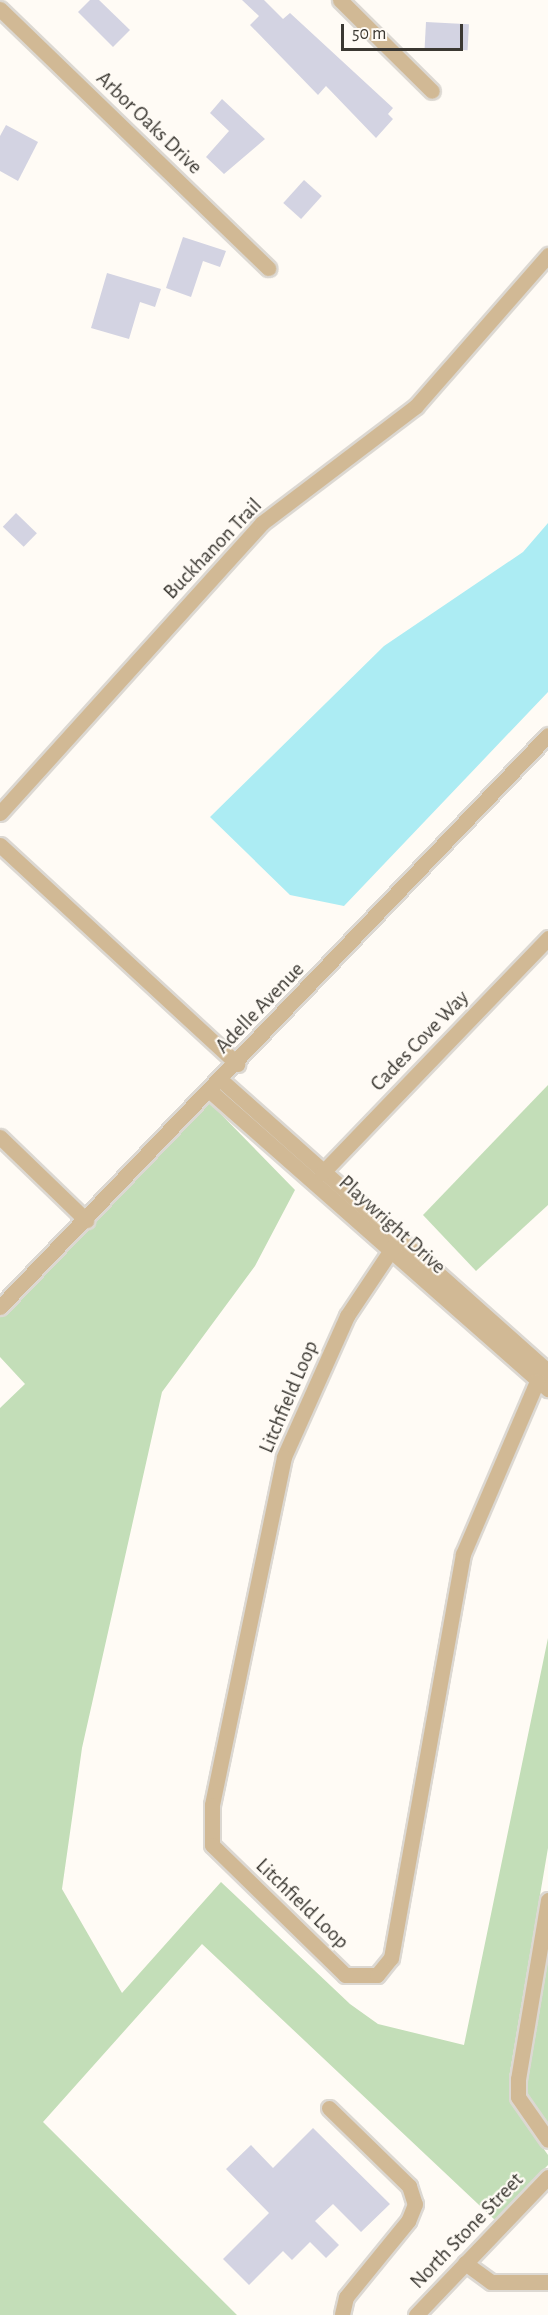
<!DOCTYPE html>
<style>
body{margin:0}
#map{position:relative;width:548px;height:2315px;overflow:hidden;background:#fffbf5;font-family:"Alegreya Sans",sans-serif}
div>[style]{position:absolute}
.green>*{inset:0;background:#c3deb8}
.water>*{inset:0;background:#acecf3}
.building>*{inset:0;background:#d3d3e2;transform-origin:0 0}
.roads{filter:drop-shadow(2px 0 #dcd8d2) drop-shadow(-2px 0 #dcd8d2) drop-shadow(0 2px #dcd8d2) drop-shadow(0 -2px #dcd8d2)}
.minor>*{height:15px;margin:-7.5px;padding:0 7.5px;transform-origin:7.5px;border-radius:7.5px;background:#d1b995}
span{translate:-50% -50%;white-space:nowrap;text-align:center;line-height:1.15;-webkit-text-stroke:4.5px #fffbf5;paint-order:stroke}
.street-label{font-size:21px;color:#3b3832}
.scale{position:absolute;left:341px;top:24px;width:122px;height:27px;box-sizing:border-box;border:3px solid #3b3832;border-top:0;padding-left:8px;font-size:18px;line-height:21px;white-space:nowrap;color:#3b3832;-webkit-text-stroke:4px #fffbf5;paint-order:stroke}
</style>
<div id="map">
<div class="green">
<div style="clip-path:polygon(548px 1085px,548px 1205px,476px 1271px,423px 1215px)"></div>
<div style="clip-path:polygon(210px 1103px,295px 1190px,255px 1266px,162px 1392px,82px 1748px,62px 1889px,122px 1993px,221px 1882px,350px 2004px,378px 2024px,464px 2045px,548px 1638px,548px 1848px,509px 2078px,511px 2102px,548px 2155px,548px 2165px,495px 2220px,202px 1944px,43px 2122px,237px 2315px,0 2315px,0 1408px,25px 1384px,0 1357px,0 1317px)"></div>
<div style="clip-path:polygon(548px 1952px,548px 2126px,527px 2093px,527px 2078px)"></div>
</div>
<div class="water">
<div style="clip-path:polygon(548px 523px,548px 692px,344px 906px,290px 895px,210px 817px,384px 646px,523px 552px)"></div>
</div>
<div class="building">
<div style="clip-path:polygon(90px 0,99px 0,130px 30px,113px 47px,78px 12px)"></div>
<div style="clip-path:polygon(242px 0,264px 0,283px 19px,290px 13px,393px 108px,388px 114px,393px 119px,376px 138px,326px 86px,318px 95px,250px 25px,259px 16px)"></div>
<div style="left:426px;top:22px;width:43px;height:26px;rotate:3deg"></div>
<div style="clip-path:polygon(222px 99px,265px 139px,224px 174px,206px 157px,229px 131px,210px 113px)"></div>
<div style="clip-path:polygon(6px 125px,38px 142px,18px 181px,0 171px,0 136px)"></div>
<div style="left:304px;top:180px;width:24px;height:31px;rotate:42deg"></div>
<div style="clip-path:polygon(183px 237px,226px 251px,220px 267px,203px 261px,191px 297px,166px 288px)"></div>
<div style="clip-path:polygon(107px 273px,161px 289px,155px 307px,140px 302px,129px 339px,91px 328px)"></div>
<div style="left:16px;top:513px;width:29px;height:19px;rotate:44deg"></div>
<div style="clip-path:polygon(313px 2128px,390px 2204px,361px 2232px,333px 2204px,315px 2221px,339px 2245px,326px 2258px,310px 2242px,292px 2260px,283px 2251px,249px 2285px,223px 2259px,269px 2213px,226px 2169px,251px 2145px,273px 2168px)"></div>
</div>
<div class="roads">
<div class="minor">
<div style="left:340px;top:0;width:129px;rotate:44.7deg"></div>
<div style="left:0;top:9px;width:373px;rotate:44deg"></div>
<div style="left:0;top:813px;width:391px;rotate:-47.9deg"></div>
<div style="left:262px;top:523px;width:193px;rotate:-37.2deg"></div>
<div style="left:416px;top:406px;width:201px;rotate:-48.8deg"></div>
<div style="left:0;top:845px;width:323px;rotate:42.7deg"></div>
<div style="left:221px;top:1080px;width:438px;rotate:41.7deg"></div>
<div style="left:210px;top:1091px;width:451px;rotate:41.4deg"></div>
<div style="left:0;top:1137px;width:120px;rotate:44deg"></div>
<div style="left:322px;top:1173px;width:326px;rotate:-46.1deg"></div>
<div style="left:399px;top:1238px;width:94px;rotate:123.7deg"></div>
<div style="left:347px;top:1316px;width:154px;rotate:114.1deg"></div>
<div style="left:284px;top:1457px;width:355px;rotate:101.7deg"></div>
<div style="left:212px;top:1805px;width:40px;rotate:90deg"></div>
<div style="left:212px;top:1845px;width:186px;rotate:44.3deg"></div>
<div style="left:345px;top:1975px;width:32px"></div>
<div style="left:377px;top:1975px;width:22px;rotate:-51deg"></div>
<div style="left:391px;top:1958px;width:410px;rotate:-79.9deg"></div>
<div style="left:463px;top:1554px;width:188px;rotate:-66.8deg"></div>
<div style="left:0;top:1307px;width:792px;rotate:-46.23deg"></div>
<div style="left:548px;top:1900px;width:181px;rotate:99.5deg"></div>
<div style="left:518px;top:2079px;width:18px;rotate:90deg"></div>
<div style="left:518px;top:2097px;width:52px;rotate:55.1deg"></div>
<div style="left:329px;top:2108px;width:112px;rotate:44.3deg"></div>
<div style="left:409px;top:2186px;width:19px;rotate:72deg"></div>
<div style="left:415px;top:2204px;width:18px;rotate:112deg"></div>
<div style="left:408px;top:2221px;width:98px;rotate:129.2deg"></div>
<div style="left:346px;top:2297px;width:18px;rotate:103deg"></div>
<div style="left:465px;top:2263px;width:32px;rotate:36deg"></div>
<div style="left:491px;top:2282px;width:57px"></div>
<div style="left:416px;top:2315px;width:191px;rotate:-46.3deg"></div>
</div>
</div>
<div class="street-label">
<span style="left:149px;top:123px;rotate:44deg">Arbor Oaks Drive</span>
<span style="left:213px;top:549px;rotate:-46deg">Buckhanon Trail</span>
<span style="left:260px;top:1008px;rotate:-46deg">Adelle Avenue</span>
<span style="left:420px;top:1041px;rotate:-46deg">Cades Cove Way</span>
<span style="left:392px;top:1225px;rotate:42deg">Playwright Drive</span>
<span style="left:289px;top:1397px;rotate:-67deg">Litchfield Loop</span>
<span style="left:302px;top:1904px;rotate:44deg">Litchfield Loop</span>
<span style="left:467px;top:2231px;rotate:-46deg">North Stone Street</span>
</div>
<div class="scale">50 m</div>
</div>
